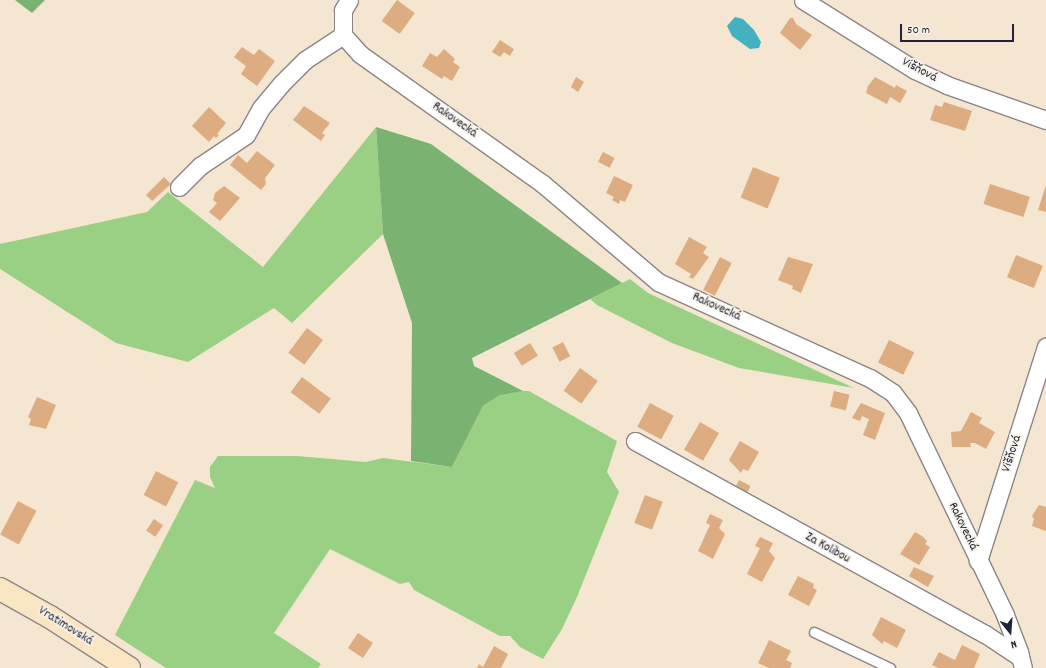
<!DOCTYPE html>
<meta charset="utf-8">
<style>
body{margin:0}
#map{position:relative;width:1046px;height:668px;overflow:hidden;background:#f4e6d1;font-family:Dekko,sans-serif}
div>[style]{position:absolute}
.green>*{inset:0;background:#99d083}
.forest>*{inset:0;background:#7ab271}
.water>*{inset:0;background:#43b1bf}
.building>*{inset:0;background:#ddac81;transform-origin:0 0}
.roads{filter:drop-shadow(1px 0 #8b8486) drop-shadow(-1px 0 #8b8486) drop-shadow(0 1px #8b8486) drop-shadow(0 -1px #8b8486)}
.lane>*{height:9px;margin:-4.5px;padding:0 4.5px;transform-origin:4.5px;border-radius:4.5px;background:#fff}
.street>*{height:17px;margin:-8.5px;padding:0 8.5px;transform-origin:8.5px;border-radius:8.5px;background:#fff}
.secondary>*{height:22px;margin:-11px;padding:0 11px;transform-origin:11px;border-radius:11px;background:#fbe6c4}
span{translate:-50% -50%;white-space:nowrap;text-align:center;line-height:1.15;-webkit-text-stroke:3.5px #f7f3e8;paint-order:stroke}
.street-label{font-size:13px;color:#22223b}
.north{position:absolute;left:990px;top:612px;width:40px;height:40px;-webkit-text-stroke:3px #f7f3e8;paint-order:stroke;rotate:163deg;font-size:11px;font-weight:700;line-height:16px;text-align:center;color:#22223b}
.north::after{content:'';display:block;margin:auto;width:14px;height:18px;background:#22223b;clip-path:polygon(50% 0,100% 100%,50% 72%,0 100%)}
.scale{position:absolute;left:900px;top:24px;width:114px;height:18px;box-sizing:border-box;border:2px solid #22223b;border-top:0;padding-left:5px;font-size:12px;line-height:14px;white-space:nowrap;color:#22223b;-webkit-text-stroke:3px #f7f3e8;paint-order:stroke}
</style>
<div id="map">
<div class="green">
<div style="clip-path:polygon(376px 127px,383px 234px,292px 323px,274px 308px,188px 362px,116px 343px,0 269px,0 244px,147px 212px,168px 192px,263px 267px)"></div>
<div style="clip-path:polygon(630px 279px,648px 293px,854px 388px,739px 368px,672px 343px,597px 305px,590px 299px)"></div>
<div style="clip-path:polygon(515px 391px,529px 391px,617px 441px,607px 472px,619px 492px,577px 597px,562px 629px,543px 659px,520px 647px,510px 636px,500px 636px,414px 590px,409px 582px,400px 584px,330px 549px,274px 633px,321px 664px,318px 668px,166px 668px,115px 635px,195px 480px,215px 488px,210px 477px,210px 467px,218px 456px,297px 456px,366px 462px,383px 458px,452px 467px,483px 406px,500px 395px)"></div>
</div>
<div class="forest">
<div style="clip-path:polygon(15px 0,45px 0,32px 13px)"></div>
<div style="clip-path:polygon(376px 127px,431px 144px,622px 283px,472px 358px,474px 366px,523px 391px,500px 395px,483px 406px,452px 467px,411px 461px,412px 323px,383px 234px)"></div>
</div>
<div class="water">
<div style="clip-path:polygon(735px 17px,743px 19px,754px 30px,761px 42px,759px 48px,750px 49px,732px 36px,727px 26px)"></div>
</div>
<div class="building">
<div style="left:397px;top:0;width:22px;height:26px;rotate:36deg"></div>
<div style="clip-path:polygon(790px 18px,793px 18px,796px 24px,812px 35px,800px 50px,780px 33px)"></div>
<div style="clip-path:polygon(500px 40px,514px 49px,510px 56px,504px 52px,500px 57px,492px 52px)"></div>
<div style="clip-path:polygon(242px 47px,254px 55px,259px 49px,275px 61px,257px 86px,241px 74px,246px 66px,234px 57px)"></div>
<div style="clip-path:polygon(444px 49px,455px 59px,453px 62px,460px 67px,452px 81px,444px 76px,442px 79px,422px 66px,430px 53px,437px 57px)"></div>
<div style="clip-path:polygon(576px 77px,584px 82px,578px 92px,571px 87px)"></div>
<div style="clip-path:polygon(875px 77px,895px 88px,896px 85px,907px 91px,900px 103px,890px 97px,887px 104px,866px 93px,868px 86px)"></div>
<div style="clip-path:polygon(944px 102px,972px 111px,965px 131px,930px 120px,935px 105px,942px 107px)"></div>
<div style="clip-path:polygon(304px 106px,330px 123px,322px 133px,325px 135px,321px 141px,293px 120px)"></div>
<div style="clip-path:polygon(209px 107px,226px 123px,217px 134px,219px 135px,216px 138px,214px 136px,209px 142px,192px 126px)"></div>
<div style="clip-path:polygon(257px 151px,275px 165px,265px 178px,266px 184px,261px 190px,230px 165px,238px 155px,247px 163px)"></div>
<div style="left:603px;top:152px;width:13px;height:11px;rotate:27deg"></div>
<div style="left:753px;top:167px;width:29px;height:33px;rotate:22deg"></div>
<div style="clip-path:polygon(614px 176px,633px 185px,625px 202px,620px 200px,619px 204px,612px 200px,614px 197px,606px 193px)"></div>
<div style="clip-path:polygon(164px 177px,171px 184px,152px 201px,146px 195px)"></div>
<div style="left:990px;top:184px;width:42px;height:21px;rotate:18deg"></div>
<div style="clip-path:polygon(1046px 185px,1046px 212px,1038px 210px)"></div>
<div style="clip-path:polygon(224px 186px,240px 198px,220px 221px,209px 212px,217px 203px,213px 200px,215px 193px)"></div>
<div style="clip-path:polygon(689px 237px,707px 247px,703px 253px,709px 257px,693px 279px,689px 277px,691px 274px,675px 264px)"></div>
<div style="left:1016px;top:255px;width:29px;height:24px;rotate:22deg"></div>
<div style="left:720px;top:257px;width:13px;height:37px;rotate:27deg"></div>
<div style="clip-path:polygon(788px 257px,813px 264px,801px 293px,792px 289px,793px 286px,778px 280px)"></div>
<div style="left:307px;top:328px;width:20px;height:31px;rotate:37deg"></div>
<div style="left:889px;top:340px;width:28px;height:25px;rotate:26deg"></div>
<div style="left:563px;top:342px;width:16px;height:12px;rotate:63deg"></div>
<div style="left:530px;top:343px;width:15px;height:19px;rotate:58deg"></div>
<div style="left:580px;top:368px;width:22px;height:28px;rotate:36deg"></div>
<div style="left:302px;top:377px;width:36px;height:19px;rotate:37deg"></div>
<div style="left:834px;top:391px;width:16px;height:16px;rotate:14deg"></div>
<div style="clip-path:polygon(37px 397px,56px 405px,46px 429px,29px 425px,31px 419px,28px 417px)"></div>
<div style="left:650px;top:403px;width:27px;height:27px;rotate:28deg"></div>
<div style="clip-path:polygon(861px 403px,885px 413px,875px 440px,863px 435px,869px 419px,862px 416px,860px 421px,852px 418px)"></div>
<div style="clip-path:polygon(971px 412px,982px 418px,979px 423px,995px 432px,986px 449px,975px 443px,970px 443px,971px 447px,952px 447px,951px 432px,961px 431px)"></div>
<div style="left:700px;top:422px;width:22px;height:32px;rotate:30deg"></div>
<div style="clip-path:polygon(740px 441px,759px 452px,748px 471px,743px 469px,741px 473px,729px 460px)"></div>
<div style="left:156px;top:471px;width:25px;height:27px;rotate:27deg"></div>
<div style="left:739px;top:480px;width:13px;height:13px;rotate:27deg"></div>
<div style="left:645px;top:495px;width:19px;height:30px;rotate:21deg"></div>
<div style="left:18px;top:501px;width:21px;height:38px;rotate:28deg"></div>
<div style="clip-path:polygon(1039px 505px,1046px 507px,1046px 531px,1032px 526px,1034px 519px,1032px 516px)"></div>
<div style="clip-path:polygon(710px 514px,723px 520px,719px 528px,725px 534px,713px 559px,698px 551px,710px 525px,706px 523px)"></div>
<div style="left:154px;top:519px;width:11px;height:14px;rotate:34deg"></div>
<div style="clip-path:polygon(915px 532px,922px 536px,927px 541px,925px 544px,930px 547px,919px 565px,900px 554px)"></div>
<div style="clip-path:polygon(760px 537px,773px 543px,769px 551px,775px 558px,762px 582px,747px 574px,760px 548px,755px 546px)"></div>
<div style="clip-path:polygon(914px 567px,934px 576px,928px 587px,909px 576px)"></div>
<div style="clip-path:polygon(798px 576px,814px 584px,813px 588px,817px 590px,809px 606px,788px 595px)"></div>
<div style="clip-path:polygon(881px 617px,906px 630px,897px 648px,884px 641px,882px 644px,872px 635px)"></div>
<div style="left:358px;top:633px;width:18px;height:18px;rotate:34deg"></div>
<div style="clip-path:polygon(769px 640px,791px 651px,786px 660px,792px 663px,790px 668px,769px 668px,758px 663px)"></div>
<div style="clip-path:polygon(962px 645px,980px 654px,974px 668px,938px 668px,932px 665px,939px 652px,955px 660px)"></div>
<div style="clip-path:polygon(494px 646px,508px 654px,501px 668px,477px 668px,479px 664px,483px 667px)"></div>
</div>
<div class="roads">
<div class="lane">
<div style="left:814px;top:632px;width:84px;rotate:25.3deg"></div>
</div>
<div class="street">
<div style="left:349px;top:0;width:12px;rotate:121deg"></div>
<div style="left:343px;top:10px;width:25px;rotate:90deg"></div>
<div style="left:343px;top:35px;width:25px;rotate:48deg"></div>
<div style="left:360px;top:54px;width:224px;rotate:35.4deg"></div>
<div style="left:543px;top:184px;width:151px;rotate:40.4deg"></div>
<div style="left:658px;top:282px;width:233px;rotate:24.4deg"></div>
<div style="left:870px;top:378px;width:27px;rotate:33deg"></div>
<div style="left:893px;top:393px;width:25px;rotate:53deg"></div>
<div style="left:908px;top:413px;width:224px;rotate:64.3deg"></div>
<div style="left:1005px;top:615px;width:40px;rotate:69deg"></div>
<div style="left:1019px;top:652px;width:16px;rotate:76deg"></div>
<div style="left:803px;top:0;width:132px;rotate:32deg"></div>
<div style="left:915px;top:70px;width:35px;rotate:25deg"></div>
<div style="left:947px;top:85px;width:105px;rotate:19.5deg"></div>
<div style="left:179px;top:187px;width:30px;rotate:-45deg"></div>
<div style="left:200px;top:166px;width:55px;rotate:-34deg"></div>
<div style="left:246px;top:135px;width:31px;rotate:-61deg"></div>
<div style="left:261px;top:108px;width:31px;rotate:-50deg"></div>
<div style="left:281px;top:84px;width:34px;rotate:-45deg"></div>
<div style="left:305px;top:60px;width:45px;rotate:-33.3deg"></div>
<div style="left:635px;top:441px;width:400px;rotate:28.9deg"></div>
<div style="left:985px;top:634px;width:42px;rotate:33.3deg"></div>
<div style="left:978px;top:561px;width:225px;rotate:-72.4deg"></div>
</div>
<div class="secondary">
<div style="left:0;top:589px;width:57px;rotate:29.2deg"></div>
<div style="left:50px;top:617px;width:94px;rotate:32.8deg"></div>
</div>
</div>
<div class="street-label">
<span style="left:919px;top:71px;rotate:28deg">Višňová</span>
<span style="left:454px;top:121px;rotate:35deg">Rakovecká</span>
<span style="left:716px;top:308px;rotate:24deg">Rakovecká</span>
<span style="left:1013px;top:454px;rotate:-72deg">Višňová</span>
<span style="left:962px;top:527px;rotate:64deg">Rakovecká</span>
<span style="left:827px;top:549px;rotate:29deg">Za Kolibou</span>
<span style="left:65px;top:627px;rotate:32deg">Vratimovská</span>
</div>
<div class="north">N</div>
<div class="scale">50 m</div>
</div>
